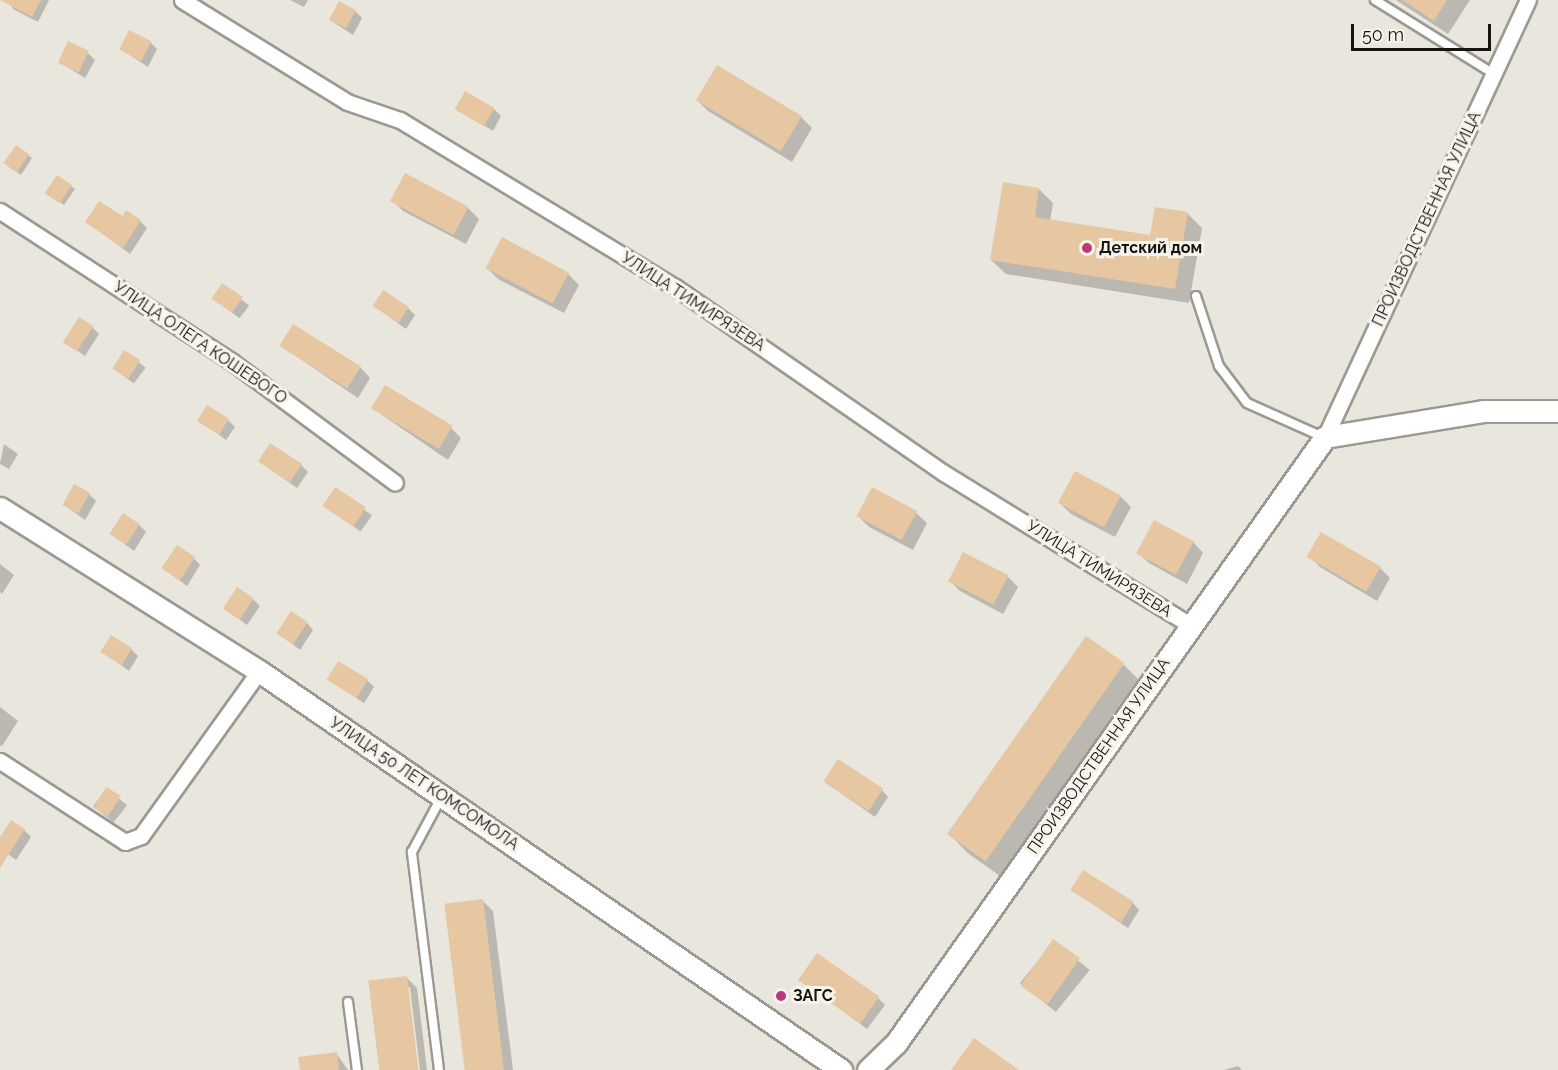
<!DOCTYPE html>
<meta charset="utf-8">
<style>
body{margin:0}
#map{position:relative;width:1558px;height:1070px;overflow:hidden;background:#e9e6de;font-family:Raleway,sans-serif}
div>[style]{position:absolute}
.shadow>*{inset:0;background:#0003;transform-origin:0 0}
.building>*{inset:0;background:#e6c7a1;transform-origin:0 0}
.roads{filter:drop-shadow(2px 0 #9b9991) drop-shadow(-2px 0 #9b9991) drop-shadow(0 2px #9b9991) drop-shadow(0 -2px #9b9991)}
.lane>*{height:8px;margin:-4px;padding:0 4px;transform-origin:4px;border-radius:4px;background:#fff}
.street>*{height:15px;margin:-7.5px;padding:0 7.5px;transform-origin:7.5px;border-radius:7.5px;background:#fff}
.secondary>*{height:21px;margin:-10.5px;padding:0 10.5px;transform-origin:10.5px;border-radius:10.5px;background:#fff}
.dots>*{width:16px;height:16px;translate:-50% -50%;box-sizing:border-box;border:3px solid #f6f3eb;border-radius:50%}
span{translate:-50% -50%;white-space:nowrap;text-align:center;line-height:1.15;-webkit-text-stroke:6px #f6f3eb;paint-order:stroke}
.street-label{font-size:16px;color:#151411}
.poi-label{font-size:16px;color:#151411;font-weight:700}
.left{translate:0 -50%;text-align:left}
.scale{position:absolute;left:1351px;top:24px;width:140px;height:27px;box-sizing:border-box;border:3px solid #151411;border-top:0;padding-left:8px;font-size:18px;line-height:21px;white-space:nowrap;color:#151411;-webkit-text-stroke:4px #f6f3eb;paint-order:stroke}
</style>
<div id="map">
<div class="shadow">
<div style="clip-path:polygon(9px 0,49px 0,38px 22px,13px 9px)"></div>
<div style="clip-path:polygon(290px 0,308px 0,304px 7px)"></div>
<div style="clip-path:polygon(1396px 0,1470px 0,1448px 34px)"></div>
<div style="clip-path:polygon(355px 11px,362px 18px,353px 35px,330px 20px)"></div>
<div style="clip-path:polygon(150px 42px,157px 49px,148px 67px,121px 49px)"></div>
<div style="clip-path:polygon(88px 53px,95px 60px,85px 78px,59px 62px)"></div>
<div style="clip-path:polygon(718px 67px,801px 117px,812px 128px,792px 162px,708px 111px,697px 100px)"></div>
<div style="clip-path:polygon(457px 109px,494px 109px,501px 116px,493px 131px)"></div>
<div style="clip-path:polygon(16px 147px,32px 158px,21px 175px,9px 167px)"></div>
<div style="clip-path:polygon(58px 177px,75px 189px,64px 205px,51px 196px)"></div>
<div style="clip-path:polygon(1039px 189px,1053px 203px,1050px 221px,1152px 237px,1187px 213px,1202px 228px,1189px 303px,1006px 274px,991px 260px)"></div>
<div style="clip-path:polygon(392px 200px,468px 208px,479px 219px,466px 244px,403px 211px)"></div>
<div style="clip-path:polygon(123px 218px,140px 221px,147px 228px,130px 254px,87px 222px)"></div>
<div style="clip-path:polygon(487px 268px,568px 274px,579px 285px,564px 313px,498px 279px)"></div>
<div style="left:222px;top:285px;width:34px;height:16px;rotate:37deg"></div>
<div style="clip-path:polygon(374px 306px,408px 308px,415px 315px,406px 329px)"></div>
<div style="clip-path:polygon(92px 327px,99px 334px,85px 356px,65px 341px)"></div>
<div style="clip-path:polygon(281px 346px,360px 367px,370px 378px,358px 398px)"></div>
<div style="left:125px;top:352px;width:26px;height:20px;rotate:37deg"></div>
<div style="clip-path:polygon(372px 408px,451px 428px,461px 438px,448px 460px)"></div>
<div style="clip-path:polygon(199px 420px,228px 420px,235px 427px,226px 440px)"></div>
<div style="clip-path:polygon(4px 444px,18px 454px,9px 469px,0 464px)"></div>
<div style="clip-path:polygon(260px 462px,301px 465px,308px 472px,297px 488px)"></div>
<div style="left:336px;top:490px;width:44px;height:20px;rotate:35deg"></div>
<div style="clip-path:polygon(89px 494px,96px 501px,85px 520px,64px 505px)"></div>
<div style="clip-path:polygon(1120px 496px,1131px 507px,1115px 537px,1071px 514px,1060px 503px)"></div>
<div style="clip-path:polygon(916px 513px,927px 523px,913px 550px,869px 527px,858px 516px)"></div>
<div style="clip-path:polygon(139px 525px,146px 532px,134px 551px,111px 534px)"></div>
<div style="clip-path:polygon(1193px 542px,1203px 553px,1187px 584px,1149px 563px,1138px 553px)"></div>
<div style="clip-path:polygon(1309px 556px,1380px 568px,1390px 578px,1377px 601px,1320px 567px)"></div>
<div style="clip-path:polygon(194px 558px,200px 565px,187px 586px,163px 568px)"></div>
<div style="clip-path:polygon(0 564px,14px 575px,2px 594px,0 592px)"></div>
<div style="clip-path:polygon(1007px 576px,1018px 587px,1003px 614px,960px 591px,950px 581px)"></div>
<div style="clip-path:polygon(253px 599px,260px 606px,247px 625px,224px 608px)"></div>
<div style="clip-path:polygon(307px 623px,313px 630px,300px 650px,278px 633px)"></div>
<div style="clip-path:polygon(1086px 638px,1124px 665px,1145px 686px,1007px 881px,969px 854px,948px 833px)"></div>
<div style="clip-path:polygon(131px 649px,138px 656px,129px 671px,103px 652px)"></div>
<div style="clip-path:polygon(328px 679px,367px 680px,374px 687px,364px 703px)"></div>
<div style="clip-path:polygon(0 707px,18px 721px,2px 746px,0 745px)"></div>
<div style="clip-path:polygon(825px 782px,882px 790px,888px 797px,875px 817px)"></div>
<div style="left:107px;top:789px;width:26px;height:22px;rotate:39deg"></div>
<div style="clip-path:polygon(24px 830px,31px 837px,16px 860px,0 848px,0 840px)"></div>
<div style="clip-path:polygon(1072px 890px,1133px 903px,1139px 910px,1128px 928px)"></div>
<div style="clip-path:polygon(482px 900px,493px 911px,513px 1070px,467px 1070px)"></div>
<div style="left:1054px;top:941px;width:46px;height:54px;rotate:39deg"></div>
<div style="clip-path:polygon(406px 977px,417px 988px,427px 1070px,420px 1070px,410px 987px,407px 987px,417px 1070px,381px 1070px)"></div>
<div style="clip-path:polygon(800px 979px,878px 998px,885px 1005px,867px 1029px)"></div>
<div style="clip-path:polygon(336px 1053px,348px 1070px,301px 1070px)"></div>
<div style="clip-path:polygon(1238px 1066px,1242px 1070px,1224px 1070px)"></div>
</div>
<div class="building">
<div style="clip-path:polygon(0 0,41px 0,32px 17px)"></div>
<div style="clip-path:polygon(1402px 0,1447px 0,1434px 21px)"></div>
<div style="left:339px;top:1px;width:19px;height:21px;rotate:28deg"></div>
<div style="left:129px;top:30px;width:25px;height:22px;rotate:27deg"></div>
<div style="left:68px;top:41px;width:23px;height:24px;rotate:25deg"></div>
<div style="left:717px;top:65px;width:99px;height:41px;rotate:31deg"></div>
<div style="left:465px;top:91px;width:34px;height:21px;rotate:30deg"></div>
<div style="left:16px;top:145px;width:16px;height:22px;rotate:35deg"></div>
<div style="left:405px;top:173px;width:72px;height:32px;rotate:28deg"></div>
<div style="left:57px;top:175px;width:18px;height:22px;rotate:34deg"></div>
<div style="clip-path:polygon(1003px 182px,1039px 188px,1035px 217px,1150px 235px,1155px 207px,1188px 212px,1175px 289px,990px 260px)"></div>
<div style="clip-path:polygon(99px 201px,123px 216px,126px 210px,141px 220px,123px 248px,85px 222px)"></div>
<div style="left:502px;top:237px;width:76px;height:35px;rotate:28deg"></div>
<div style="left:222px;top:283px;width:25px;height:19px;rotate:34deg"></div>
<div style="left:383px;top:290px;width:31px;height:19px;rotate:33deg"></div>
<div style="left:79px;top:317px;width:17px;height:30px;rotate:33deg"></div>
<div style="left:293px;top:324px;width:80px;height:26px;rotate:32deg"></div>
<div style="left:124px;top:350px;width:19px;height:22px;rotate:32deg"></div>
<div style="left:385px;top:385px;width:79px;height:27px;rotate:31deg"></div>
<div style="left:207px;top:405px;width:26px;height:19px;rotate:32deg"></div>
<div style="left:270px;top:443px;width:38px;height:22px;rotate:33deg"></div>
<div style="left:1075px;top:471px;width:52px;height:36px;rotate:28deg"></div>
<div style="left:74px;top:484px;width:18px;height:24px;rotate:29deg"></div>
<div style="left:335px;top:487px;width:37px;height:23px;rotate:33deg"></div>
<div style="left:872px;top:487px;width:51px;height:33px;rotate:28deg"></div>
<div style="left:123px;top:513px;width:20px;height:25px;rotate:33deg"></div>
<div style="left:1154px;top:520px;width:45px;height:38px;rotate:28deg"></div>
<div style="left:1321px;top:532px;width:69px;height:29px;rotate:30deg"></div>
<div style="left:177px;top:545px;width:22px;height:28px;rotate:34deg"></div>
<div style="left:963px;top:552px;width:51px;height:33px;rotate:27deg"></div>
<div style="left:237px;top:587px;width:20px;height:26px;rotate:33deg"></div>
<div style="left:291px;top:611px;width:20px;height:27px;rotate:33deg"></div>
<div style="left:111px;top:635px;width:25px;height:20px;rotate:32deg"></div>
<div style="left:1086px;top:636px;width:47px;height:242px;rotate:35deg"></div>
<div style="left:338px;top:661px;width:35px;height:22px;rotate:31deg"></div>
<div style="left:838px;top:759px;width:54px;height:27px;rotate:33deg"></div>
<div style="left:106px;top:787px;width:17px;height:24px;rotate:31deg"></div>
<div style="clip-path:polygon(11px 820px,25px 829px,0 868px,0 837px)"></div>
<div style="left:1083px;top:870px;width:60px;height:24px;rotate:32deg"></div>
<div style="left:483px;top:899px;width:172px;height:39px;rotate:83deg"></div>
<div style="left:1053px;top:939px;width:33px;height:57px;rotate:35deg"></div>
<div style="left:817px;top:953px;width:76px;height:33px;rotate:35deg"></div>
<div style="left:407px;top:976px;width:95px;height:39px;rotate:83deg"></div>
<div style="clip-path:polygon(974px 1038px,1019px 1070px,951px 1070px)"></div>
<div style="clip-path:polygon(337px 1052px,339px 1070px,300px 1070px,298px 1057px)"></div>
</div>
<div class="roads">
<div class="lane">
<div style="left:1375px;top:0;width:140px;rotate:31.9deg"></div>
<div style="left:1196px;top:296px;width:74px;rotate:71.8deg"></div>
<div style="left:1219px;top:366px;width:46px;rotate:52.9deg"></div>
<div style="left:1247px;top:403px;width:83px;rotate:24.1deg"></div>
<div style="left:348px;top:1002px;width:69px;rotate:82.5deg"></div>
<div style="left:439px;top:1070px;width:220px;rotate:-97.1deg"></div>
<div style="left:412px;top:852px;width:61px;rotate:-61.8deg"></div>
</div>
<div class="street">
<div style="left:182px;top:0;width:194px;rotate:31.7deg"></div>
<div style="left:347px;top:102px;width:56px;rotate:18.8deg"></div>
<div style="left:400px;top:120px;width:322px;rotate:31.3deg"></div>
<div style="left:675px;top:287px;width:327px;rotate:34.7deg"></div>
<div style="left:944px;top:473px;width:291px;rotate:31.7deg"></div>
<div style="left:0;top:211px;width:275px;rotate:33deg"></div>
<div style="left:231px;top:361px;width:204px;rotate:36.6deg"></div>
<div style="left:1325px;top:437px;width:482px;rotate:-65.1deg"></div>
<div style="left:0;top:761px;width:149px;rotate:32.9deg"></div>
<div style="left:125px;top:842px;width:17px;rotate:-21deg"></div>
<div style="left:141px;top:836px;width:203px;rotate:-54.4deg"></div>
</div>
<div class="secondary">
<div style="left:0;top:508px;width:306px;rotate:32.2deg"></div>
<div style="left:259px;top:671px;width:706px;rotate:34.43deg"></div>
<div style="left:868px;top:1070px;width:39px;rotate:-44deg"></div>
<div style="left:896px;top:1043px;width:742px;rotate:-54.7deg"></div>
<div style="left:1325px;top:437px;width:160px;rotate:-9.3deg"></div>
<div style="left:1483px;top:411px;width:75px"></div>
</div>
</div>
<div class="dots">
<div style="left:1087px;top:248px;background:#bd3677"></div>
<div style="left:781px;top:996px;background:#bd3677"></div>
</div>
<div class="street-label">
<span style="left:1427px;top:219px;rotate:-65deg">ПРОИЗВОДСТВЕННАЯ УЛИЦА</span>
<span style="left:693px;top:302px;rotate:33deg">УЛИЦА ТИМИРЯЗЕВА</span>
<span style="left:200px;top:343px;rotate:34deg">УЛИЦА ОЛЕГА КОШЕВОГО</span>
<span style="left:1099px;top:569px;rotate:32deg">УЛИЦА ТИМИРЯЗЕВА</span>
<span style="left:1099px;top:756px;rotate:-55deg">ПРОИЗВОДСТВЕННАЯ УЛИЦА</span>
<span style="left:424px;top:784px;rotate:34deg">УЛИЦА 50 ЛЕТ КОМСОМОЛА</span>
</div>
<div class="poi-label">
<span class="left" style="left:1099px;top:248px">Детский дом</span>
<span class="left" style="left:793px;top:996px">ЗАГС</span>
</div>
<div class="scale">50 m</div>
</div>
